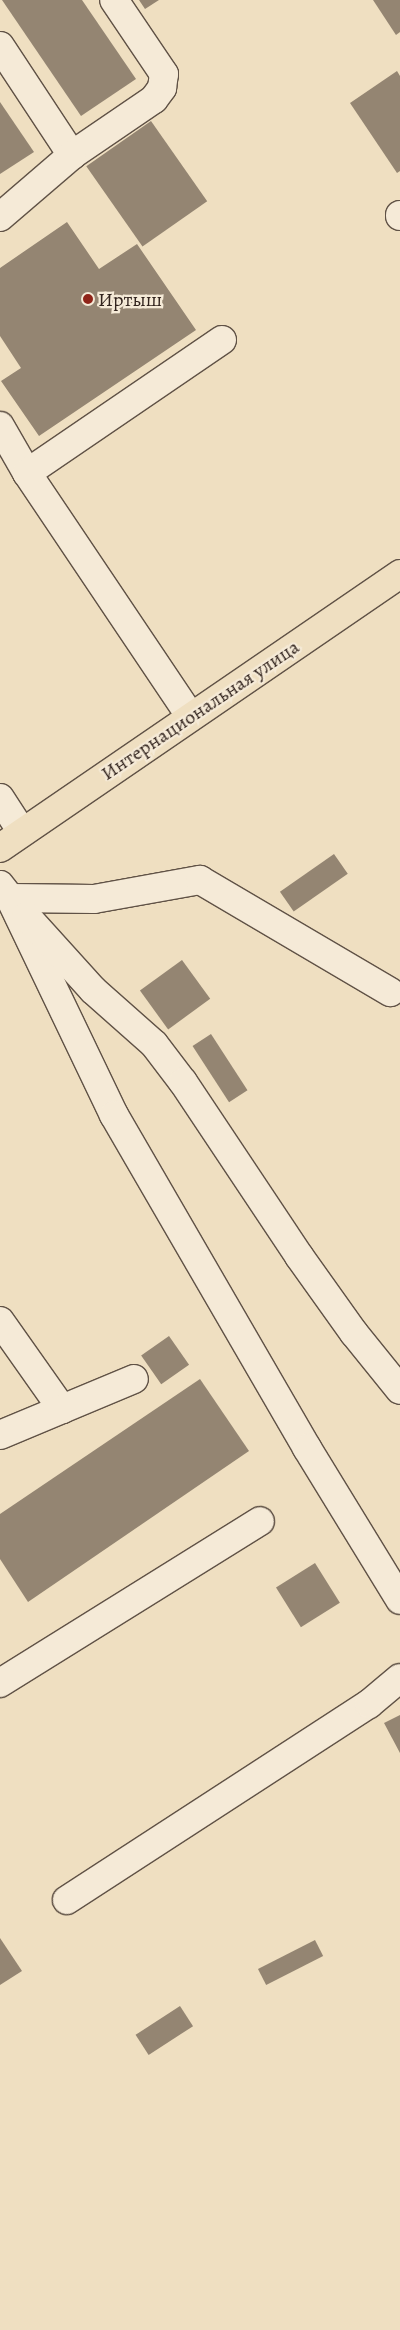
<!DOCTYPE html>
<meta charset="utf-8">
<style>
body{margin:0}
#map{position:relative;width:400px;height:2330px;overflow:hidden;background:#efdfc1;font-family:Alegreya,serif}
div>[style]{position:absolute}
.building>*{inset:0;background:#948572;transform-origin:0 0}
.roads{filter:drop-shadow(1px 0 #605246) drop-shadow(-1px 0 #605246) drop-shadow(0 1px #605246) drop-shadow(0 -1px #605246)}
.minor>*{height:28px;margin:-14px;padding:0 14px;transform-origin:14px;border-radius:14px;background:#f5ead7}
.major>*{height:28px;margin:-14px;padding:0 14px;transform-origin:14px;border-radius:14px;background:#efdfc1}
.dots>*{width:14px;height:14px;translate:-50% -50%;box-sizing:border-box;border:2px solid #f5ead7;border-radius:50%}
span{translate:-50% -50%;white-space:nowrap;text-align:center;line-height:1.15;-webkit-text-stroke:4.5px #f5ead7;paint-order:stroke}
.poi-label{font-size:20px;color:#31231d}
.left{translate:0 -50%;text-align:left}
.street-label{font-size:20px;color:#31231d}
</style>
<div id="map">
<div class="building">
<div style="clip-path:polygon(2px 0,82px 0,136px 79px,81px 116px)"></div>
<div style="clip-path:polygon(139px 0,159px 0,145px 9px)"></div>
<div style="clip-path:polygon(373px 0,400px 0,400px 32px,396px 35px)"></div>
<div style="clip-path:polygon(397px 71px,400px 76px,400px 171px,397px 173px,350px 103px)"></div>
<div style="clip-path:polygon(0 102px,34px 152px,0 174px)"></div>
<div style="left:151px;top:121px;width:98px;height:79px;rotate:55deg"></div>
<div style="clip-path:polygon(67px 222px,99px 269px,137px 244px,196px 330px,39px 436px,1px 381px,21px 368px,0 336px,0 268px)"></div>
<div style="left:334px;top:854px;width:24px;height:66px;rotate:55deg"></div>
<div style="left:182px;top:960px;width:48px;height:52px;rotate:54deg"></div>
<div style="left:211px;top:1034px;width:67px;height:22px;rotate:57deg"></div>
<div style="left:169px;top:1336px;width:35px;height:34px;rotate:55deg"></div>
<div style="clip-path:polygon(200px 1379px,249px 1451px,28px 1602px,0 1559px,0 1514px)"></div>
<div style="left:315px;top:1563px;width:47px;height:46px;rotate:58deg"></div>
<div style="clip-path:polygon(400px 1715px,400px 1753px,384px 1723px)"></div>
<div style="clip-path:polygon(0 1938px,22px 1971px,0 1985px)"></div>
<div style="left:315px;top:1940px;width:18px;height:64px;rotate:63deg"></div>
<div style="left:180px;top:2006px;width:24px;height:53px;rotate:57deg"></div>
</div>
<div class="roads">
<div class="minor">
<div style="left:0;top:46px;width:131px;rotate:56.6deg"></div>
<div style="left:72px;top:155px;width:99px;rotate:-34.3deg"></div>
<div style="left:154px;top:99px;width:14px;rotate:-54deg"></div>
<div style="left:162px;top:88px;width:14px;rotate:-82deg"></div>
<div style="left:164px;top:74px;width:89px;rotate:-124deg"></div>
<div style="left:400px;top:215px;width:1px;rotate:90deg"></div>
<div style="left:0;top:217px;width:95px;rotate:-40.7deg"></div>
<div style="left:0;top:426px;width:54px;rotate:60.1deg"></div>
<div style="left:27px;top:473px;width:293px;rotate:56.1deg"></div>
<div style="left:27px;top:473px;width:236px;rotate:-34.3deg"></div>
<div style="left:0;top:798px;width:40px;rotate:57.1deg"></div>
<div style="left:0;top:885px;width:16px;rotate:52deg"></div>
<div style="left:10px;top:898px;width:241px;rotate:64.4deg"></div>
<div style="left:114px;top:1115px;width:385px;rotate:59.9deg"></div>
<div style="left:307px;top:1448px;width:178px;rotate:58.5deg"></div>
<div style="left:10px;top:898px;width:84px;rotate:0.7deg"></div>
<div style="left:94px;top:899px;width:108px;rotate:-10.2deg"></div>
<div style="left:200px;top:880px;width:221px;rotate:30.5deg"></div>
<div style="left:26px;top:916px;width:100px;rotate:47.8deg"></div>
<div style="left:93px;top:990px;width:81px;rotate:41.5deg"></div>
<div style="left:154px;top:1044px;width:48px;rotate:52.7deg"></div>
<div style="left:183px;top:1082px;width:209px;rotate:56.3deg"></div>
<div style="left:299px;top:1256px;width:95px;rotate:54.5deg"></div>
<div style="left:354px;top:1333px;width:73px;rotate:51.1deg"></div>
<div style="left:0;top:1321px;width:108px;rotate:54.8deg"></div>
<div style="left:0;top:1435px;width:145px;rotate:-22.7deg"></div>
<div style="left:0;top:1683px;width:306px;rotate:-31.9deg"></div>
<div style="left:67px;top:1900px;width:360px;rotate:-33deg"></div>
<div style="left:369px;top:1704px;width:40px;rotate:-40deg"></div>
</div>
<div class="major">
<div style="left:0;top:848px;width:485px;rotate:-34.4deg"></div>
</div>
</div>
<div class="dots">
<div style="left:88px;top:299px;background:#8f2418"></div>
</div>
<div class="poi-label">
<span class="left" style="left:98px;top:299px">Иртыш</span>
</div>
<div class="street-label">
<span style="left:200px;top:710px;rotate:-34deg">Интернациональная улица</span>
</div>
</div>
